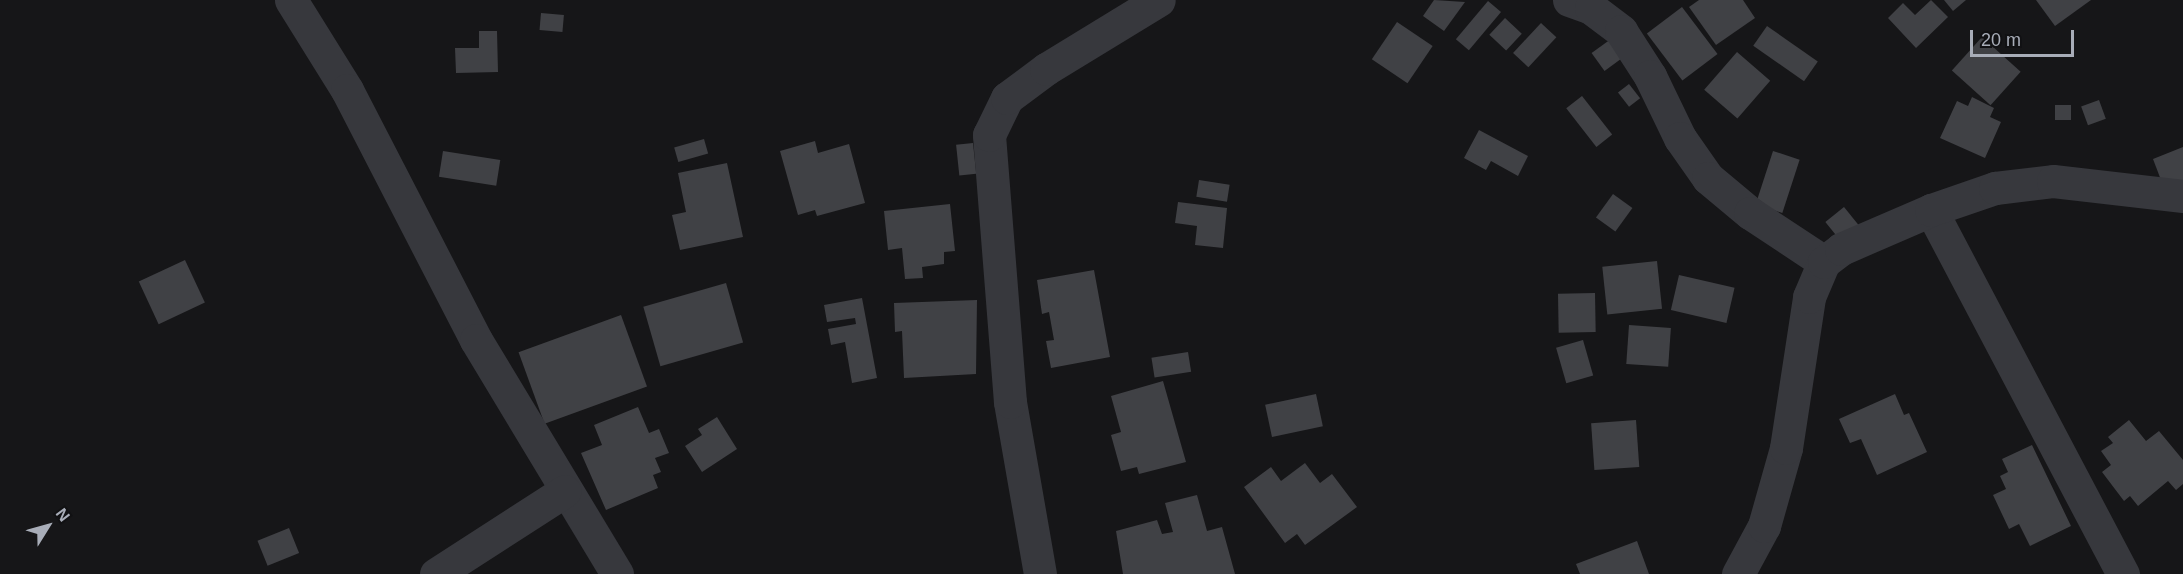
<!DOCTYPE html>
<style>
body{margin:0}
#map{position:relative;width:2183px;height:574px;overflow:hidden;background:#161618;font-family:Helvetica,sans-serif}
div>[style]{position:absolute}
.building>*{inset:0;background:#404145;transform-origin:0 0}
.minor>*{height:33px;margin:-16.5px;padding:0 16.5px;transform-origin:16.5px;border-radius:16.5px;background:#37383d}
span{translate:-50% -50%;white-space:nowrap;text-align:center;line-height:1.15;-webkit-text-stroke:5px #111113;paint-order:stroke}
.north{position:absolute;left:18px;top:496px;width:60px;height:60px;-webkit-text-stroke:4px #111113;paint-order:stroke;rotate:53deg;font-size:16px;font-weight:700;line-height:24px;text-align:center;color:#a8adb8}
.north::after{content:'';display:block;margin:auto;width:21px;height:27px;background:#a8adb8;clip-path:polygon(50% 0,100% 100%,50% 72%,0 100%)}
.scale{position:absolute;left:1970px;top:30px;width:104px;height:27px;box-sizing:border-box;border:3px solid #a8adb8;border-top:0;padding-left:8px;font-size:18px;line-height:21px;white-space:nowrap;color:#a8adb8;-webkit-text-stroke:4px #111113;paint-order:stroke}
</style>
<div id="map">
<div class="building">
<div style="clip-path:polygon(1434px 0,1465px 2px,1444px 31px,1423px 16px)"></div>
<div style="clip-path:polygon(1699px 0,1743px 0,1755px 18px,1716px 45px,1689px 7px)"></div>
<div style="clip-path:polygon(1931px 0,1948px 17px,1916px 48px,1888px 18px,1903px 3px,1915px 15px)"></div>
<div style="clip-path:polygon(1944px 0,1966px 0,1953px 11px)"></div>
<div style="clip-path:polygon(2036px 0,2091px 0,2055px 26px)"></div>
<div style="left:1488px;top:1px;width:17px;height:50px;rotate:40deg"></div>
<div style="left:1682px;top:7px;width:59px;height:44px;rotate:53deg"></div>
<div style="left:541px;top:13px;width:23px;height:17px;rotate:5deg"></div>
<div style="left:1505px;top:18px;width:23px;height:23px;rotate:43deg"></div>
<div style="left:1397px;top:22px;width:43px;height:45px;rotate:34deg"></div>
<div style="left:1541px;top:23px;width:21px;height:41px;rotate:43deg"></div>
<div style="left:1767px;top:26px;width:62px;height:24px;rotate:35deg"></div>
<div style="clip-path:polygon(479px 31px,497px 31px,498px 72px,456px 73px,455px 48px,479px 48px)"></div>
<div style="left:1982px;top:37px;width:52px;height:45px;rotate:42deg"></div>
<div style="left:1611px;top:39px;width:22px;height:24px;rotate:54deg"></div>
<div style="left:1737px;top:52px;width:44px;height:50px;rotate:41deg"></div>
<div style="left:1629px;top:84px;width:18px;height:14px;rotate:52deg"></div>
<div style="left:1582px;top:96px;width:49px;height:20px;rotate:52deg"></div>
<div style="clip-path:polygon(1972px 97px,1994px 108px,1990px 117px,2001px 122px,1985px 158px,1940px 138px,1957px 101px,1968px 106px)"></div>
<div style="left:2099px;top:100px;width:20px;height:19px;rotate:70deg"></div>
<div style="left:2055px;top:105px;width:16px;height:15px"></div>
<div style="clip-path:polygon(1479px 130px,1528px 156px,1518px 176px,1491px 161px,1486px 170px,1464px 158px)"></div>
<div style="left:704px;top:139px;width:15px;height:31px;rotate:74deg"></div>
<div style="clip-path:polygon(815px 141px,818px 153px,849px 144px,865px 203px,817px 216px,815px 210px,798px 215px,780px 151px)"></div>
<div style="left:973px;top:143px;width:31px;height:17px;rotate:84deg"></div>
<div style="clip-path:polygon(2183px 147px,2183px 180px,2164px 188px,2153px 159px)"></div>
<div style="left:443px;top:151px;width:58px;height:26px;rotate:9deg"></div>
<div style="left:1773px;top:151px;width:28px;height:56px;rotate:18deg"></div>
<div style="clip-path:polygon(727px 163px,743px 237px,680px 250px,672px 215px,686px 212px,678px 173px)"></div>
<div style="left:1199px;top:180px;width:31px;height:17px;rotate:9deg"></div>
<div style="left:1613px;top:194px;width:24px;height:29px;rotate:36deg"></div>
<div style="clip-path:polygon(1178px 202px,1227px 208px,1223px 248px,1195px 245px,1197px 226px,1175px 223px)"></div>
<div style="clip-path:polygon(950px 204px,955px 251px,944px 252px,944px 264px,922px 267px,923px 278px,905px 279px,902px 248px,888px 250px,884px 211px)"></div>
<div style="left:1844px;top:207px;width:27px;height:24px;rotate:51deg"></div>
<div style="left:185px;top:260px;width:47px;height:51px;rotate:65deg"></div>
<div style="left:1657px;top:261px;width:48px;height:55px;rotate:84deg"></div>
<div style="clip-path:polygon(1094px 270px,1110px 357px,1051px 368px,1046px 341px,1054px 340px,1049px 312px,1042px 314px,1037px 280px)"></div>
<div style="left:1679px;top:275px;width:57px;height:36px;rotate:13deg"></div>
<div style="left:726px;top:283px;width:62px;height:86px;rotate:74deg"></div>
<div style="left:1595px;top:293px;width:39px;height:37px;rotate:89deg"></div>
<div style="clip-path:polygon(862px 298px,877px 378px,852px 383px,845px 342px,831px 345px,828px 329px,856px 324px,855px 318px,827px 322px,824px 305px)"></div>
<div style="clip-path:polygon(977px 300px,976px 374px,904px 378px,902px 331px,895px 332px,894px 303px)"></div>
<div style="left:621px;top:315px;width:76px;height:109px;rotate:70deg"></div>
<div style="left:1629px;top:325px;width:42px;height:39px;rotate:4deg"></div>
<div style="left:1583px;top:340px;width:37px;height:28px;rotate:74deg"></div>
<div style="left:1188px;top:352px;width:20px;height:37px;rotate:81deg"></div>
<div style="clip-path:polygon(1163px 381px,1186px 462px,1139px 474px,1137px 467px,1121px 471px,1111px 435px,1121px 432px,1111px 396px)"></div>
<div style="left:1316px;top:394px;width:33px;height:52px;rotate:78deg"></div>
<div style="clip-path:polygon(1895px 394px,1904px 415px,1909px 413px,1927px 452px,1877px 475px,1861px 439px,1850px 443px,1839px 419px)"></div>
<div style="clip-path:polygon(638px 407px,649px 433px,659px 429px,669px 453px,655px 458px,661px 472px,653px 475px,658px 488px,606px 510px,581px 453px,602px 445px,594px 425px)"></div>
<div style="clip-path:polygon(717px 417px,737px 449px,702px 472px,685px 446px,702px 435px,698px 429px)"></div>
<div style="left:1636px;top:420px;width:47px;height:45px;rotate:86deg"></div>
<div style="clip-path:polygon(2129px 420px,2146px 441px,2159px 431px,2183px 460px,2183px 484px,2176px 490px,2168px 481px,2138px 506px,2130px 496px,2124px 501px,2102px 472px,2111px 465px,2101px 451px,2113px 443px,2108px 437px)"></div>
<div style="clip-path:polygon(2032px 445px,2071px 526px,2030px 546px,2019px 524px,2009px 529px,1993px 495px,2006px 489px,2000px 476px,2008px 472px,2002px 459px)"></div>
<div style="clip-path:polygon(1305px 463px,1320px 483px,1332px 474px,1357px 507px,1305px 545px,1297px 534px,1285px 543px,1244px 487px,1271px 467px,1281px 481px)"></div>
<div style="clip-path:polygon(1197px 495px,1207px 531px,1222px 527px,1235px 574px,1123px 574px,1116px 531px,1157px 520px,1162px 534px,1173px 532px,1165px 503px)"></div>
<div style="left:289px;top:528px;width:27px;height:34px;rotate:68deg"></div>
<div style="clip-path:polygon(1637px 541px,1649px 574px,1580px 574px,1576px 564px)"></div>
</div>
<div class="minor">
<div style="left:291px;top:0;width:106px;rotate:58.1deg"></div>
<div style="left:347px;top:90px;width:281px;rotate:62.7deg"></div>
<div style="left:476px;top:340px;width:273px;rotate:58.9deg"></div>
<div style="left:1569px;top:0;width:23px;rotate:20deg"></div>
<div style="left:1591px;top:8px;width:38px;rotate:37deg"></div>
<div style="left:1621px;top:31px;width:54px;rotate:57.2deg"></div>
<div style="left:1650px;top:76px;width:69px;rotate:64.2deg"></div>
<div style="left:1680px;top:138px;width:49px;rotate:55deg"></div>
<div style="left:1708px;top:178px;width:55px;rotate:39.8deg"></div>
<div style="left:1750px;top:213px;width:89px;rotate:33.5deg"></div>
<div style="left:1931px;top:210px;width:412px;rotate:62.2deg"></div>
<div style="left:436px;top:574px;width:153px;rotate:-32.8deg"></div>
<div style="left:1040px;top:574px;width:175px;rotate:-99.9deg"></div>
<div style="left:1010px;top:402px;width:268px;rotate:-94.5deg"></div>
<div style="left:989px;top:135px;width:41px;rotate:-64.1deg"></div>
<div style="left:1007px;top:98px;width:49px;rotate:-36.6deg"></div>
<div style="left:1046px;top:69px;width:132px;rotate:-31.4deg"></div>
<div style="left:1738px;top:574px;width:55px;rotate:-61.6deg"></div>
<div style="left:1764px;top:526px;width:81px;rotate:-74.2deg"></div>
<div style="left:1786px;top:448px;width:153px;rotate:-81.3deg"></div>
<div style="left:1809px;top:297px;width:38px;rotate:-67deg"></div>
<div style="left:1824px;top:262px;width:21px;rotate:-37deg"></div>
<div style="left:1841px;top:249px;width:98px;rotate:-23.4deg"></div>
<div style="left:1931px;top:210px;width:68px;rotate:-19deg"></div>
<div style="left:1995px;top:188px;width:58px;rotate:-6.9deg"></div>
<div style="left:2053px;top:181px;width:131px;rotate:6.6deg"></div>
</div>
<div class="north">N</div>
<div class="scale">20 m</div>
</div>
